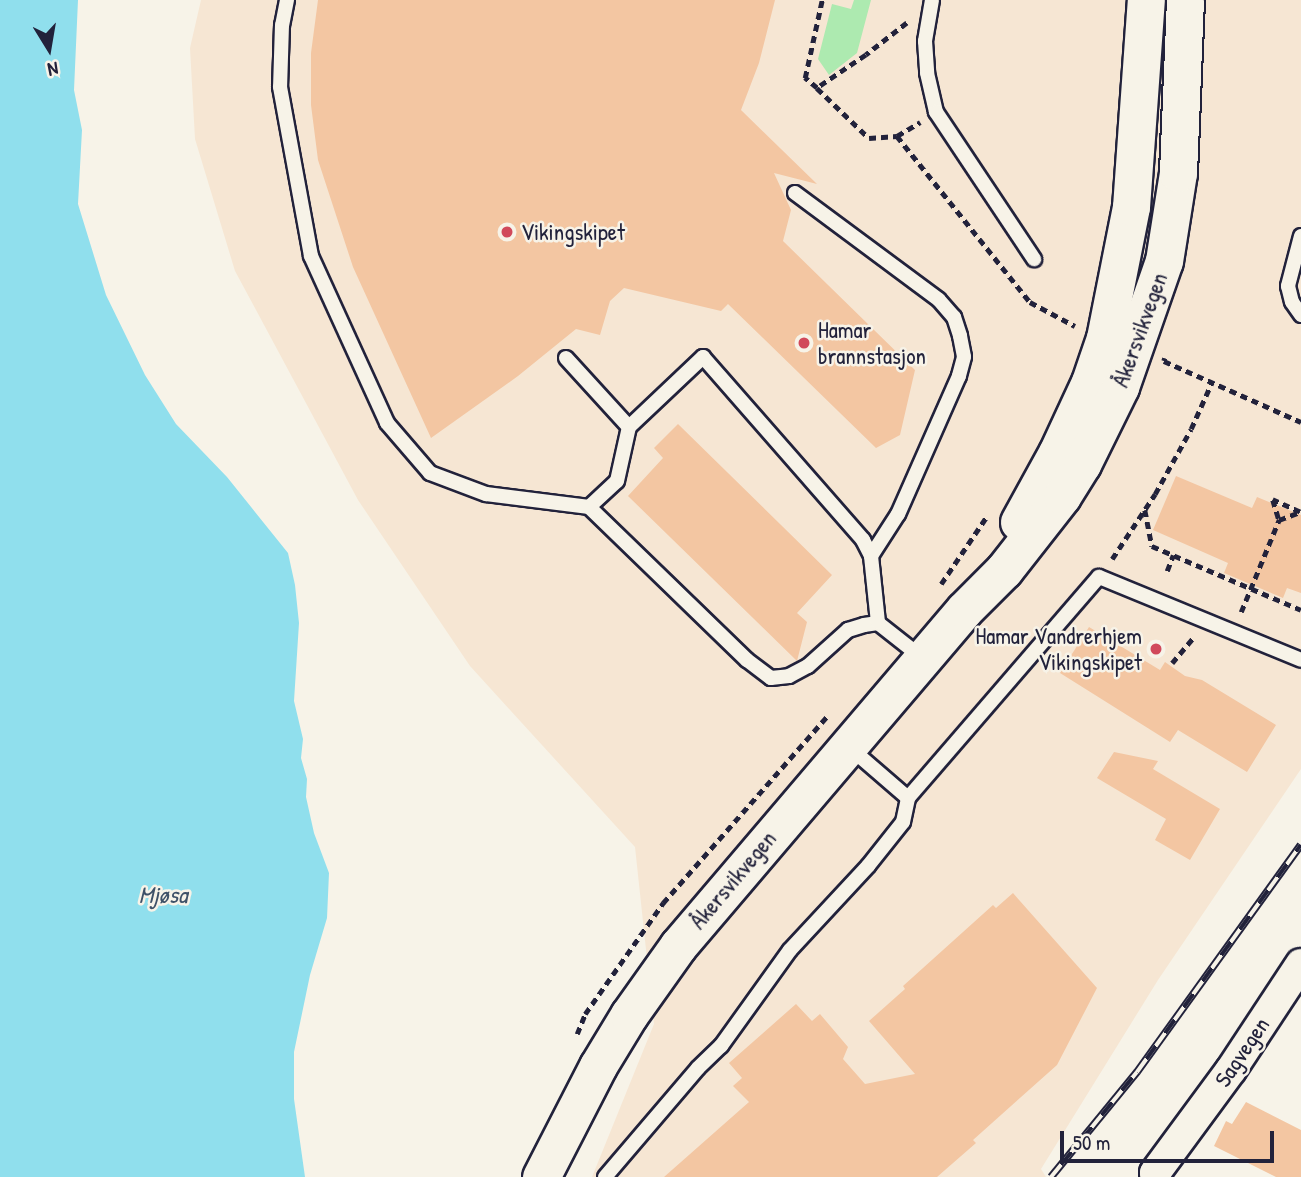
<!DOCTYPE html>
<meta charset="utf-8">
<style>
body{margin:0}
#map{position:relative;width:1301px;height:1177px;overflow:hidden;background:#f7f3e8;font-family:"Patrick Hand",sans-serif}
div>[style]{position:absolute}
.built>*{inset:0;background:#f6e6d3}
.green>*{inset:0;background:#adeab0}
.water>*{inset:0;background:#90dfed}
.building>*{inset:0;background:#f3c6a2}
.path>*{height:4.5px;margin-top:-2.25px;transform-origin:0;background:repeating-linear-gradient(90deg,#22223b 0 7px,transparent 0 12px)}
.roads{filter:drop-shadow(2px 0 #22223b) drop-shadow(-2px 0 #22223b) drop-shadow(0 2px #22223b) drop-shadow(0 -2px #22223b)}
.service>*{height:14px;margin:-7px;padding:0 7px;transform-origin:7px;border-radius:7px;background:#f7f3e8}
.minor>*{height:30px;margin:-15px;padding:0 15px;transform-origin:15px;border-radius:15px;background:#f7f3e8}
.tertiary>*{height:37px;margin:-18.5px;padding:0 18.5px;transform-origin:18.5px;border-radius:18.5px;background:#f7f3e8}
.rail>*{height:8px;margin-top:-4px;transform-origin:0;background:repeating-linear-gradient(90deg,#f7f3e8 0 16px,#22223b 0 32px);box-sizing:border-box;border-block:2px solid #22223b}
.dots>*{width:19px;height:19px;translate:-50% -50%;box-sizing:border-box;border:4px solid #f7f3e8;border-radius:50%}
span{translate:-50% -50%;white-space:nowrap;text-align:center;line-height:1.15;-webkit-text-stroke:5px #f7f3e8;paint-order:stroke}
.poi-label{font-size:23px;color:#22223b}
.left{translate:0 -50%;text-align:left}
.right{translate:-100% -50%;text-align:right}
.street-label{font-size:23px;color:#22223b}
.water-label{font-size:24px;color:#3e5168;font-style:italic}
.north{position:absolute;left:14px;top:14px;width:70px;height:70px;-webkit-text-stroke:5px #f7f3e8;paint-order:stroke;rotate:169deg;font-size:19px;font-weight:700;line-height:28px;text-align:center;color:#22223b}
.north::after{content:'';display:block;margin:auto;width:24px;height:32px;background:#22223b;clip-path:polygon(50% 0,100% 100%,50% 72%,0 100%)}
.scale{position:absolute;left:1060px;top:1131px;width:214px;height:32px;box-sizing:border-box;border:4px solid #22223b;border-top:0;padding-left:9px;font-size:21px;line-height:24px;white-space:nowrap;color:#22223b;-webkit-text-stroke:5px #f7f3e8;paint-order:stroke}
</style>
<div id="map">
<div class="built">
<div style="clip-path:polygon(201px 0,1301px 0,1301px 769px,1158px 980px,1041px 1169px,1046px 1177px,592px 1177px,654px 1024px,635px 847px,470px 666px,358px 500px,235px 271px,195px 139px,190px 48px)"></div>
</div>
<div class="green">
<div style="clip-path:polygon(854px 0,871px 0,857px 53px,829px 75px,818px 59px,832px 4px,851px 9px)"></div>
</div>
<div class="water">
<div style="clip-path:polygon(0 0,78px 0,74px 90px,82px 130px,78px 204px,106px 295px,145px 375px,176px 424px,227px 477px,288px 553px,295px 585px,299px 623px,294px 701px,303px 739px,301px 758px,307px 779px,306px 797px,314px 833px,329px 873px,327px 918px,310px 975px,294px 1052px,294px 1099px,305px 1177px,0 1177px)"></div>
</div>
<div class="building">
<div style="clip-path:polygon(318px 0,775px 0,759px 63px,741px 110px,817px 184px,774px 173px,791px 210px,783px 241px,915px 370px,900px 435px,876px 448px,728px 304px,721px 311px,624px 288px,610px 301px,600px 335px,576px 329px,518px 376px,431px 438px,353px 267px,318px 160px,311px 105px,311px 53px)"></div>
<div style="clip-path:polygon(678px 424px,832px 575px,797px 613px,807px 622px,797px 661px,628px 496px,663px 458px,654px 448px)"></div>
<div style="clip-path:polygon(1176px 476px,1252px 508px,1257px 497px,1301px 515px,1301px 593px,1287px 588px,1283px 598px,1224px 573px,1228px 563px,1153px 530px)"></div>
<div style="clip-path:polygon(1089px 627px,1160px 670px,1165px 662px,1185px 676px,1202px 680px,1276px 725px,1247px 772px,1178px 730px,1170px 742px,1060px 673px)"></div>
<div style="clip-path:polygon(1114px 752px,1158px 761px,1153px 769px,1220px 809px,1190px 860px,1155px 840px,1166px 819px,1097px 778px)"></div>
<div style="clip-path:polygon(1013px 893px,1097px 988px,1057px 1065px,973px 1140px,976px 1143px,937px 1177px,664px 1177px,749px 1102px,733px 1086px,742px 1078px,729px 1063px,796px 1004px,812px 1021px,820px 1014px,848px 1047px,843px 1059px,865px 1084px,915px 1074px,869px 1021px,905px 989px,903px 986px,993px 905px,996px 908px)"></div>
<div style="clip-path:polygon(1246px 1102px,1301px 1130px,1301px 1177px,1276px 1177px,1214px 1146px,1226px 1121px,1232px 1124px)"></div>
</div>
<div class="path">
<div style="left:907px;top:23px;width:52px;rotate:142deg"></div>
<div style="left:866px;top:55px;width:59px;rotate:146deg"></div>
<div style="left:817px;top:88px;width:72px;rotate:43.9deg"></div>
<div style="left:869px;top:138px;width:28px;rotate:-4deg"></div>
<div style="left:897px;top:136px;width:213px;rotate:51.3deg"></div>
<div style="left:1030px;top:302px;width:51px;rotate:28.1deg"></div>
<div style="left:817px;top:88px;width:16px;rotate:-140deg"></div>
<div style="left:805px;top:78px;width:80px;rotate:-77.7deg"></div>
<div style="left:897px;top:136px;width:27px;rotate:-31deg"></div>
<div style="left:1165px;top:358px;width:3px;rotate:108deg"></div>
<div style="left:1164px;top:361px;width:150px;rotate:24deg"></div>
<div style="left:1145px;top:510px;width:37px;rotate:79deg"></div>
<div style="left:1152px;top:546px;width:162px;rotate:23.2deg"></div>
<div style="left:1112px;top:559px;width:78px;rotate:-56.5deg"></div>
<div style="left:1155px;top:494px;width:74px;rotate:-61deg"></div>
<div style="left:1191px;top:429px;width:51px;rotate:-65.9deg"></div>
<div style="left:1167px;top:571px;width:17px;rotate:-69deg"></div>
<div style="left:941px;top:584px;width:82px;rotate:-55.9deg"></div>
<div style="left:1241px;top:612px;width:100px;rotate:-67.6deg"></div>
<div style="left:1279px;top:520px;width:22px;rotate:-21deg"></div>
<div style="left:1300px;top:512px;width:30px;rotate:-156deg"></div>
<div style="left:1273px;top:500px;width:21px;rotate:73deg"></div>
<div style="left:1172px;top:663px;width:34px;rotate:-50deg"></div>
<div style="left:577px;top:1034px;width:22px;rotate:-68deg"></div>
<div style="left:585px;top:1014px;width:136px;rotate:-54.9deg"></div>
<div style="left:663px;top:903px;width:250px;rotate:-48.7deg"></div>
</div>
<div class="roads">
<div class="service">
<div style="left:287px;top:0;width:25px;rotate:101deg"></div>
<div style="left:282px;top:25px;width:62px;rotate:91.8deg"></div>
<div style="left:280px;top:87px;width:172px;rotate:79.6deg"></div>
<div style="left:311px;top:256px;width:183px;rotate:65.5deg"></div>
<div style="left:387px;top:423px;width:66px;rotate:49.3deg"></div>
<div style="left:430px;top:473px;width:60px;rotate:20.6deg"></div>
<div style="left:486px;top:494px;width:104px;rotate:7.2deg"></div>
<div style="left:589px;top:507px;width:220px;rotate:44.1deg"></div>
<div style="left:747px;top:660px;width:30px;rotate:37deg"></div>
<div style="left:771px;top:678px;width:18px;rotate:-6deg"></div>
<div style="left:789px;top:676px;width:21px;rotate:-28deg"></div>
<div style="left:808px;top:666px;width:54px;rotate:-42deg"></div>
<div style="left:848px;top:630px;width:17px;rotate:-17deg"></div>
<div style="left:864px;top:625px;width:14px;rotate:-8deg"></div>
<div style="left:878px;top:623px;width:55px;rotate:38.3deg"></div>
<div style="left:932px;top:0;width:42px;rotate:99.7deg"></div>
<div style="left:925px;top:41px;width:32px;rotate:86deg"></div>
<div style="left:927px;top:73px;width:40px;rotate:77deg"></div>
<div style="left:936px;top:112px;width:177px;rotate:56.3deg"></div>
<div style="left:795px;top:193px;width:179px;rotate:36.6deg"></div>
<div style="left:939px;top:300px;width:23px;rotate:49deg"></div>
<div style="left:954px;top:317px;width:20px;rotate:72deg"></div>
<div style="left:960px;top:336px;width:21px;rotate:79deg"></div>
<div style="left:964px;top:357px;width:20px;rotate:105deg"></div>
<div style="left:959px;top:376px;width:151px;rotate:113.8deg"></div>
<div style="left:898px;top:514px;width:50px;rotate:122.7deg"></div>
<div style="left:1301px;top:236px;width:52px;rotate:104.6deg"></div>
<div style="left:1288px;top:286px;width:16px;rotate:76deg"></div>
<div style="left:1292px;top:302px;width:16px;rotate:55deg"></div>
<div style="left:566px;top:358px;width:93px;rotate:47.6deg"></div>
<div style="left:589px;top:507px;width:38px;rotate:-43deg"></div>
<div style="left:617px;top:481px;width:55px;rotate:-77.5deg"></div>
<div style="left:629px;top:427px;width:102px;rotate:-43.4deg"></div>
<div style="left:703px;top:357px;width:243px;rotate:48.8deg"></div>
<div style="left:863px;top:540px;width:18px;rotate:63deg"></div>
<div style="left:871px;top:556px;width:67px;rotate:84deg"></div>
<div style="left:908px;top:798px;width:292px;rotate:-49.2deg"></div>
<div style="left:1099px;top:577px;width:218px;rotate:22.3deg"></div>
<div style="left:605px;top:1177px;width:143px;rotate:-49.5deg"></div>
<div style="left:698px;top:1068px;width:32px;rotate:-44deg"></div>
<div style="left:721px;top:1046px;width:118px;rotate:-54.3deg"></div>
<div style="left:790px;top:950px;width:115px;rotate:-47.1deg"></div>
<div style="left:868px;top:866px;width:56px;rotate:-51.5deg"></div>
<div style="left:903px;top:822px;width:25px;rotate:-78deg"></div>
<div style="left:908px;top:798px;width:78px;rotate:-139.2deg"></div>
</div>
<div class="minor">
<div style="left:1156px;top:1177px;width:4px;rotate:-104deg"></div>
<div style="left:1155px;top:1173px;width:128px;rotate:-53.6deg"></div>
<div style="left:1231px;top:1070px;width:127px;rotate:-56.6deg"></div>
</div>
<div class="tertiary">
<div style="left:1019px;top:522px;width:79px;rotate:-61.2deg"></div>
<div style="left:1057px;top:453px;width:78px;rotate:-65.1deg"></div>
<div style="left:1090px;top:382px;width:46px;rotate:-71.2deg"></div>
<div style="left:1105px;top:338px;width:134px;rotate:-78.8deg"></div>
<div style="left:1131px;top:207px;width:208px;rotate:-85.9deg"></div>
<div style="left:541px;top:1177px;width:125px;rotate:-62.8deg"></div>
<div style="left:598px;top:1066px;width:60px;rotate:-58.7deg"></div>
<div style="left:629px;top:1015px;width:85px;rotate:-54.6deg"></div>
<div style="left:678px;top:946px;width:441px;rotate:-49.6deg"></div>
<div style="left:964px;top:610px;width:57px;rotate:-45deg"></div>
<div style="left:1004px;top:570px;width:94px;rotate:-51.9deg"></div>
<div style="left:1062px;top:496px;width:38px;rotate:-58deg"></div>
<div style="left:1082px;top:464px;width:86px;rotate:-63.7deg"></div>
<div style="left:1120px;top:387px;width:133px;rotate:-70.8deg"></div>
<div style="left:1164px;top:261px;width:89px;rotate:-81deg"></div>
<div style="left:1178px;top:173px;width:173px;rotate:-87.7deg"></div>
</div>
</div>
<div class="rail">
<div style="left:1051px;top:1177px;width:136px;rotate:-50.7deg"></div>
<div style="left:1137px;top:1072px;width:280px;rotate:-54.2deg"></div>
</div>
<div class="dots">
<div style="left:507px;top:232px;background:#d1495b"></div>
<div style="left:804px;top:343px;background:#d1495b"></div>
<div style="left:1156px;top:649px;background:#d1495b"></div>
</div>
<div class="poi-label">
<span class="left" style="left:521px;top:232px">Vikingskipet</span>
<span class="left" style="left:818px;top:343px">Hamar<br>brannstasjon</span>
<span class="right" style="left:1142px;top:649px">Hamar Vandrerhjem<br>Vikingskipet</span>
</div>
<div class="street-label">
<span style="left:1140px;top:330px;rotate:-70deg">Åkersvikvegen</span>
<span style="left:733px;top:880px;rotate:-50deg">Åkersvikvegen</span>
<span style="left:1242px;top:1052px;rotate:-56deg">Sagvegen</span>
</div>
<div class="water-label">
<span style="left:163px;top:895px">Mjøsa</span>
</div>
<div class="north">N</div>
<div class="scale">50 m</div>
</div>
